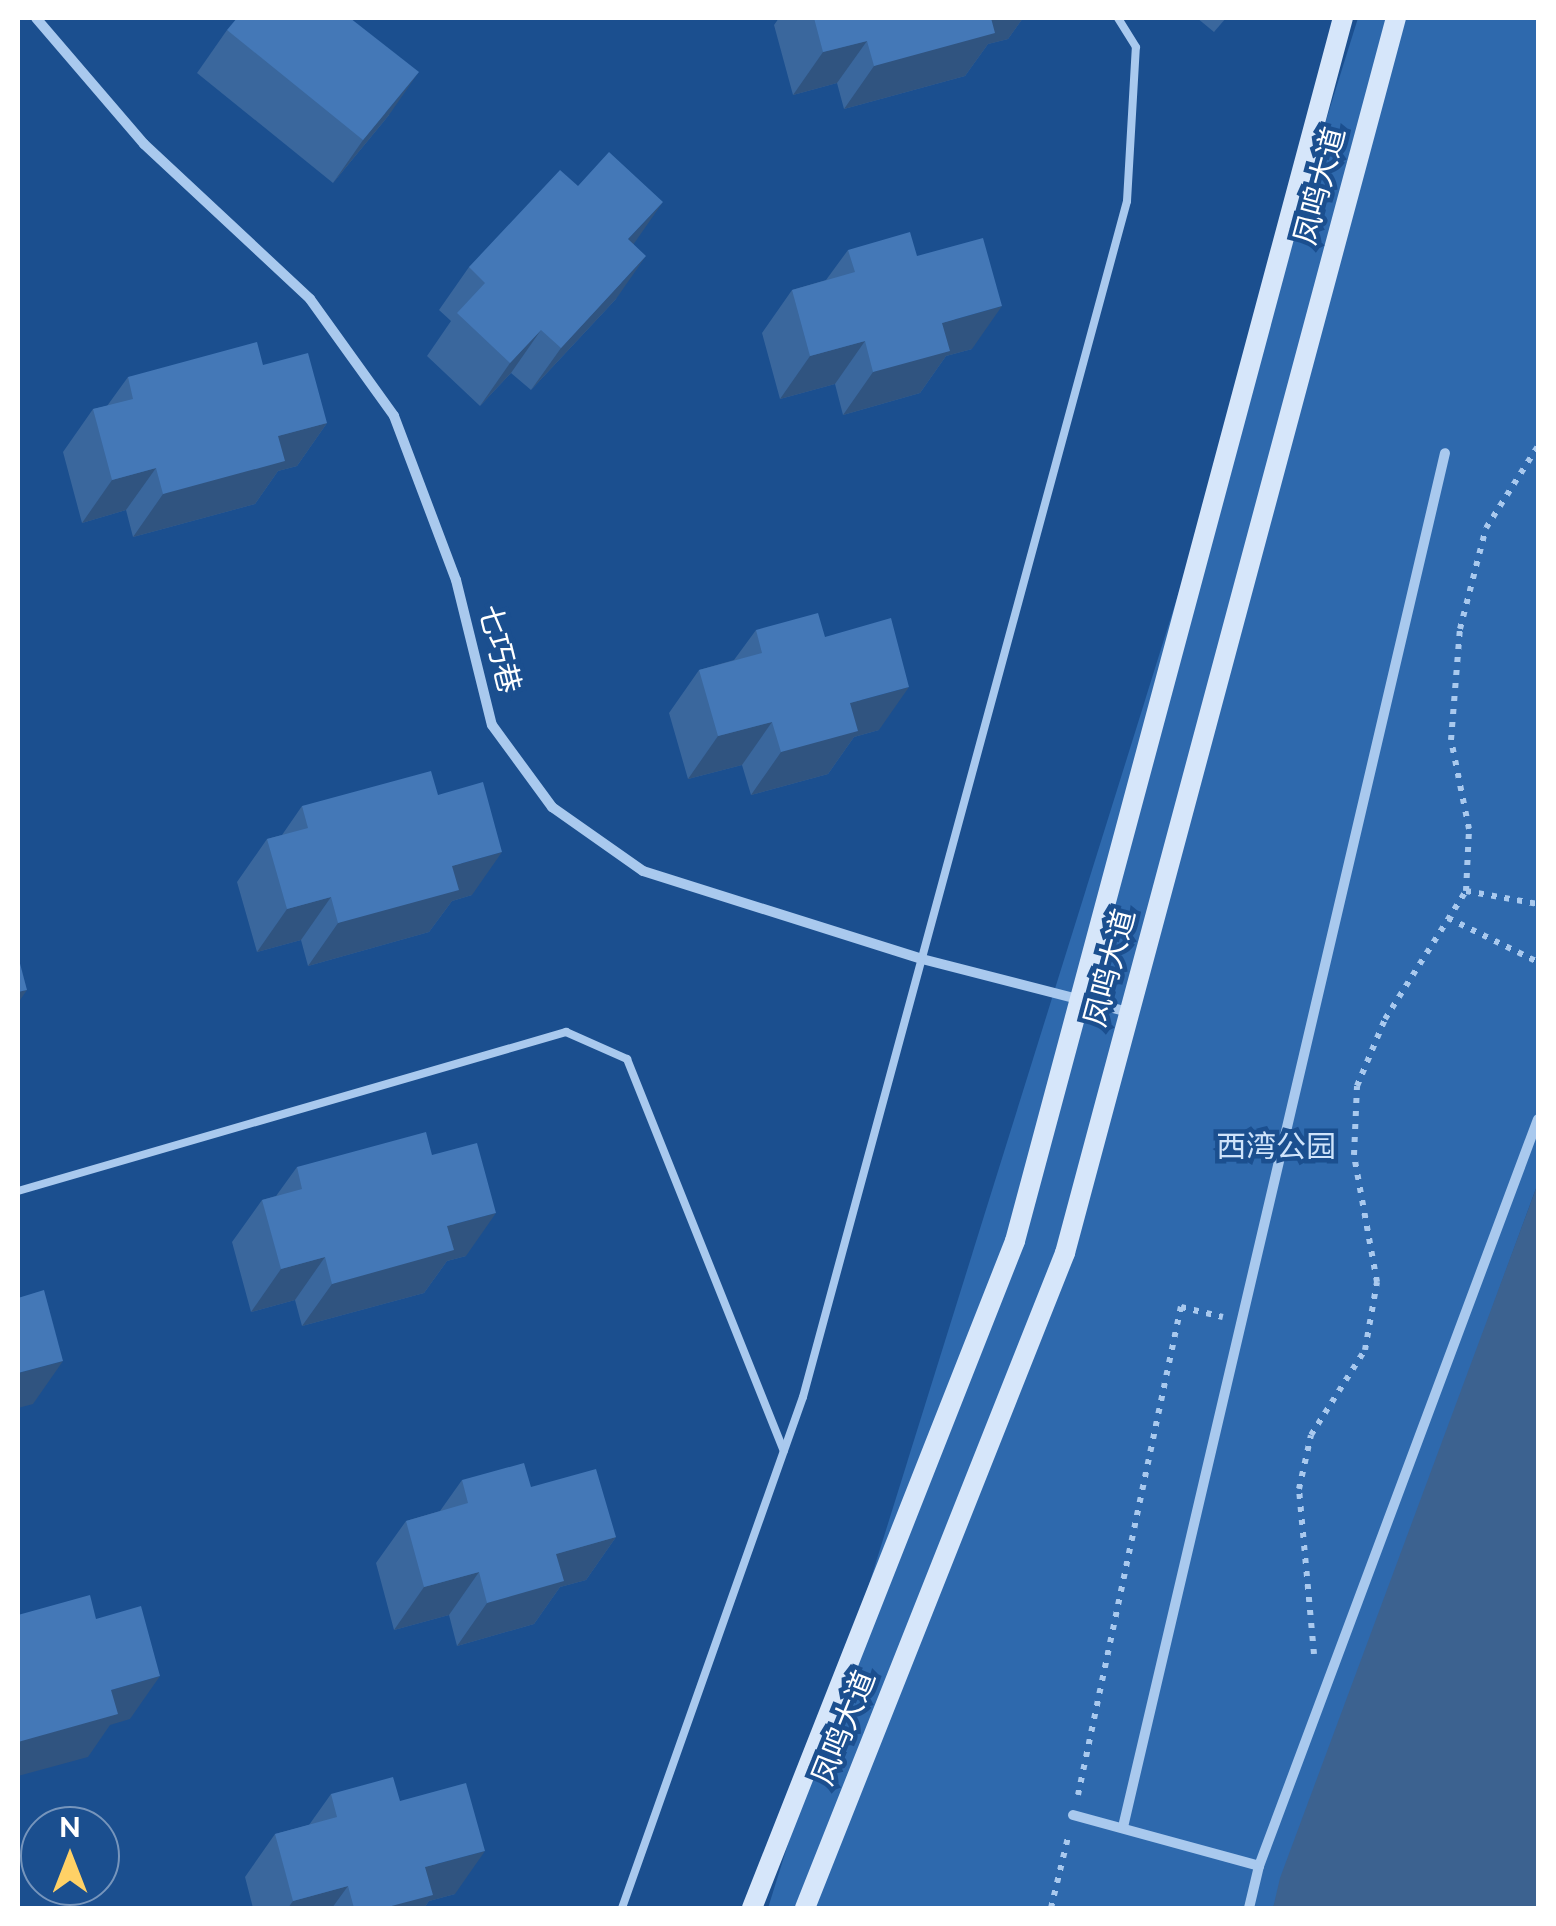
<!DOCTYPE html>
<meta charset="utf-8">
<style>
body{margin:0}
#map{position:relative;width:1556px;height:1926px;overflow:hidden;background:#1b4f8f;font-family:Raleway,"Noto Sans SC",sans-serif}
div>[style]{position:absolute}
.green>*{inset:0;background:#2e69ad}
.water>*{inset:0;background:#3c6290}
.path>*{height:6px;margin-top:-3px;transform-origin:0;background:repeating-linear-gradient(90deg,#a9c9ee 0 5px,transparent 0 13px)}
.lane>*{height:8px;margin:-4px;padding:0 4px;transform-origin:4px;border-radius:4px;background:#a9c9ee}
.street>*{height:10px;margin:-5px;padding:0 5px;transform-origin:5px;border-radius:5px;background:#a9c9ee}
.secondary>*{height:20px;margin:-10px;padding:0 10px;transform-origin:10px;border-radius:10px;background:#d6e6fa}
.wall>*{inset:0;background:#3a679d}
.shaded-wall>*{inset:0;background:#305480}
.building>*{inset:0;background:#4478b7}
span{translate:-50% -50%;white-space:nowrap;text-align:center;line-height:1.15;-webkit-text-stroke:9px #1b4f8f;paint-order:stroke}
.street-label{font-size:30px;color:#fff}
.park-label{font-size:30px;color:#cfe3fa}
.frame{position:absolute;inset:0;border:20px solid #fff;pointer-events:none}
.north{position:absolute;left:20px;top:1806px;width:100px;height:100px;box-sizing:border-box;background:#1b4f8f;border:2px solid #7695bc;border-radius:50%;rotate:0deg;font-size:28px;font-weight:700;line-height:40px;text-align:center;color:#fff}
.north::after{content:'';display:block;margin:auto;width:35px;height:45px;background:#ffd166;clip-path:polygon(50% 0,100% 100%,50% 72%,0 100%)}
</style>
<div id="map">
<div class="green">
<div style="clip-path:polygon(1358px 18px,1538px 18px,1538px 1183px,1273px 1908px,768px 1908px)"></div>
</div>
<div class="water">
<div style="clip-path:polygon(1538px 1183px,1538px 1908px,1273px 1908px,1280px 1878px)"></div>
</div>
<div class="path">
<div style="left:1466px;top:891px;width:73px;rotate:10.2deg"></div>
<div style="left:1448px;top:918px;width:100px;rotate:26.1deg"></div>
<div style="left:1314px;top:1654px;width:166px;rotate:-95.2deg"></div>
<div style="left:1299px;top:1489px;width:55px;rotate:-77.5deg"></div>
<div style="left:1311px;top:1435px;width:101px;rotate:-57.6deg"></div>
<div style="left:1365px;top:1350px;width:69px;rotate:-80deg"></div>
<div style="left:1377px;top:1282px;width:129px;rotate:-100.3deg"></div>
<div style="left:1354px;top:1155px;width:69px;rotate:-87.5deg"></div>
<div style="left:1357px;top:1086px;width:73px;rotate:-67.3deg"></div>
<div style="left:1385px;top:1019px;width:151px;rotate:-57.7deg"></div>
<div style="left:1466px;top:891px;width:62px;rotate:-87.2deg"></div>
<div style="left:1469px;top:829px;width:91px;rotate:-101.4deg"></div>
<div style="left:1451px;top:740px;width:111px;rotate:-85.4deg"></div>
<div style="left:1460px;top:629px;width:104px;rotate:-75.6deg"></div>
<div style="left:1486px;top:528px;width:97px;rotate:-57.6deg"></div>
<div style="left:1078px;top:1795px;width:499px;rotate:-78.1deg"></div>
<div style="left:1181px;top:1307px;width:43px;rotate:13.4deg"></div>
<div style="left:1051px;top:1908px;width:73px;rotate:-76.5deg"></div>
</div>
<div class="lane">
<div style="left:18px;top:1191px;width:571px;rotate:-16.18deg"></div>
<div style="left:566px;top:1032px;width:67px;rotate:23.9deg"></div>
<div style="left:627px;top:1059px;width:422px;rotate:68.2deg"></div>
<div style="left:622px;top:1908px;width:542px;rotate:-70.5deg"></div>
<div style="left:803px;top:1397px;width:1239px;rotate:-74.84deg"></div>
<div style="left:1127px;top:201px;width:154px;rotate:-86.7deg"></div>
<div style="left:1136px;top:47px;width:34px;rotate:-122deg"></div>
</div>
<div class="street">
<div style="left:36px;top:18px;width:166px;rotate:49.4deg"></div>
<div style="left:144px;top:144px;width:227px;rotate:43deg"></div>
<div style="left:310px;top:299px;width:144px;rotate:54.3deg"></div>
<div style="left:394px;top:416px;width:175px;rotate:69.3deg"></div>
<div style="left:456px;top:580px;width:149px;rotate:76.1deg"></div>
<div style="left:492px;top:725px;width:102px;rotate:53.8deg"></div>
<div style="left:552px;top:807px;width:111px;rotate:35.1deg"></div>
<div style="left:643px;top:871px;width:293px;rotate:17.5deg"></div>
<div style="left:922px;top:959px;width:214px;rotate:14.4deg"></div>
<div style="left:1073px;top:1815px;width:193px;rotate:15.3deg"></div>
<div style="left:1259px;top:1866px;width:797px;rotate:-69.52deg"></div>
<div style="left:1123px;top:1827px;width:1411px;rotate:-76.81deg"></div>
<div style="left:1249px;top:1908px;width:43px;rotate:-76.6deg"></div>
</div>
<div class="secondary">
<div style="left:752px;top:1908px;width:717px;rotate:-68.48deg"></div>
<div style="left:1015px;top:1241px;width:1266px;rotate:-74.99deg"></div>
<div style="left:805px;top:1908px;width:705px;rotate:-68.35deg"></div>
<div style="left:1065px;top:1253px;width:1279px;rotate:-75deg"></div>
</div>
<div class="wall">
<div style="clip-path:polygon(779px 18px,1023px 18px,1008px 39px,988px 44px,965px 76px,844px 109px,837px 83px,793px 95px,774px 25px)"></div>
<div style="clip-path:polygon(1197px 18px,1226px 18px,1214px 32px)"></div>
<div style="clip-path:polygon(227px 30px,389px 115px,333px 183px,197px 73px)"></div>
<div style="clip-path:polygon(634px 244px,616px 299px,531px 390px,511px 373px,480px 406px,427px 356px,451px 321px,439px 310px,469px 267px)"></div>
<div style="clip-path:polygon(848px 250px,917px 256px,972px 349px,946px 356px,920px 393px,843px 415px,835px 384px,780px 399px,762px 333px,792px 290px,826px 280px)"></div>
<div style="clip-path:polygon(263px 365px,327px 423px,297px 466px,278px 471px,255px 504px,133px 537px,126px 510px,82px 523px,63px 452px,93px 409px,107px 406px,128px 377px)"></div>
<div style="clip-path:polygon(756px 630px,825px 637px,879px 730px,854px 737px,828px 774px,751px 795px,742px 765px,688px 779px,669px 713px,699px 670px,734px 660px)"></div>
<div style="clip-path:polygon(438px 795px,472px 895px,452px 901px,429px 932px,308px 966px,301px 940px,257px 952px,237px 882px,267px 839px,282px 835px,302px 806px)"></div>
<div style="clip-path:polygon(432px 1155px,466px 1256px,447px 1261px,424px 1293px,302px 1326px,295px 1300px,251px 1312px,232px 1242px,262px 1200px,276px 1196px,297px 1167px)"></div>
<div style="clip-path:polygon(462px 1480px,531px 1487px,616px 1537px,586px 1580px,560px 1587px,534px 1624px,457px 1646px,449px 1615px,394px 1630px,376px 1563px,406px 1521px,440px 1511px)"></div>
<div style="clip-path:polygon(331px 1794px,400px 1801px,455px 1894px,429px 1901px,424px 1908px,253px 1908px,245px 1877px,275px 1834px,309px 1825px)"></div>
</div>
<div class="shaded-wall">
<div style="clip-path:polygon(983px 18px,1023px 18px,1008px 39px,988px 44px,965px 76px,844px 109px,874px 66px)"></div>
<div style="clip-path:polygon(867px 41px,837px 83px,793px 95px,823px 52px)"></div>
<div style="clip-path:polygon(419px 72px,389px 115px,333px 183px,363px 140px)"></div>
<div style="clip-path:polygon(663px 202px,633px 245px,628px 239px)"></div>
<div style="clip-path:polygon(646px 256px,616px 299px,531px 390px,561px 348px)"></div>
<div style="clip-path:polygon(1002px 306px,972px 349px,946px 356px,920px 393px,843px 415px,873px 372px,942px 323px)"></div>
<div style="clip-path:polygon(541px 330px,511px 373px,480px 406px,510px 363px)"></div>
<div style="clip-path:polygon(865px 341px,835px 384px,780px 399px,810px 356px)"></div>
<div style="clip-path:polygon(327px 423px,297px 466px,278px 471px,255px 504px,133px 537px,163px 494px,278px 436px)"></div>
<div style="clip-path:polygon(156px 468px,126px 510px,82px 523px,112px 480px)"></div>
<div style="clip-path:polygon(909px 687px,879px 730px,854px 737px,828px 774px,751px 795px,781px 752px,850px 703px)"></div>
<div style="clip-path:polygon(772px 722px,742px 765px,688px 779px,718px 736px)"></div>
<div style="clip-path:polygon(502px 852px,472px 895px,452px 901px,429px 932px,308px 966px,338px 923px,452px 866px)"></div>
<div style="clip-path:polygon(331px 897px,301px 940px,257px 952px,287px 909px)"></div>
<div style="clip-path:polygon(27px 990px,18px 1003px,18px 992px)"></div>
<div style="clip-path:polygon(496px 1213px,466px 1256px,447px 1261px,424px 1293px,302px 1326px,332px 1284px,447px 1226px)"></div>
<div style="clip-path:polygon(325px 1257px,295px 1300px,251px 1312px,281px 1269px)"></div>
<div style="clip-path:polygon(63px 1361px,33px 1404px,18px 1408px,18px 1373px)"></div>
<div style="clip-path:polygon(616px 1537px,586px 1580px,560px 1587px,534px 1624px,457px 1646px,487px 1603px,556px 1554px)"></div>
<div style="clip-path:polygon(479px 1572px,449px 1615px,394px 1630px,424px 1587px)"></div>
<div style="clip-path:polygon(160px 1676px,130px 1719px,110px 1725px,88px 1757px,18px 1776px,18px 1742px,111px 1690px)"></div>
<div style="clip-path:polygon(485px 1851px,455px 1894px,429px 1901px,424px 1908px,384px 1908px,425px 1867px)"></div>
<div style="clip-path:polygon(348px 1886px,332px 1908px,288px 1908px,293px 1901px)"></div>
</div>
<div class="building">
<div style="clip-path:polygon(237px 18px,350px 18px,419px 72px,363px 140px,227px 30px)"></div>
<div style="clip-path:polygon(814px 18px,991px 18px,995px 33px,874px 66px,867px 41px,823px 52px)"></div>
<div style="clip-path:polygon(609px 152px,663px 202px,628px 239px,646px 256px,561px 348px,541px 330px,510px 363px,457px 313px,485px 283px,469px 267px,560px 170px,578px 186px)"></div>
<div style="clip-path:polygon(910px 232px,917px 256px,983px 238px,1002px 306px,942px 323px,950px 351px,873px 372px,865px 341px,810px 356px,792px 290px,855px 272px,848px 250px)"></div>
<div style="clip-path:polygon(257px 342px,263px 365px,308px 353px,327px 423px,278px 436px,285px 461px,163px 494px,156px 468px,112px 480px,93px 409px,133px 399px,128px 377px)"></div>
<div style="clip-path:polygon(818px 613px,825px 637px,891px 618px,909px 687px,850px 703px,858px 731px,781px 752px,772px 722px,718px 736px,699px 670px,762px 653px,756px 630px)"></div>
<div style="clip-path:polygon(431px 771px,438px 795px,483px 782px,502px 852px,452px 866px,459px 890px,338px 923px,331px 897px,287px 909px,267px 839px,308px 828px,302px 806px)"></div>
<div style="clip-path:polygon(18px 956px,27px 990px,18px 992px)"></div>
<div style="clip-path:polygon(426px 1132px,432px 1155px,477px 1143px,496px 1213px,447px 1226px,454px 1250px,332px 1284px,325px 1257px,281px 1269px,262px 1200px,302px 1189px,297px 1167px)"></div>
<div style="clip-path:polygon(44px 1290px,63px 1361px,18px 1373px,18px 1298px)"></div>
<div style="clip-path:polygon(524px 1463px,531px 1487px,596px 1469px,616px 1537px,556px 1554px,564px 1581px,487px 1603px,479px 1572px,424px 1587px,406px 1521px,468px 1503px,462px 1480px)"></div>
<div style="clip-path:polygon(90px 1595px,96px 1619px,141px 1606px,160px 1676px,111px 1690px,118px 1714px,18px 1742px,18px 1615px)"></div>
<div style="clip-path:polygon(393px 1777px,400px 1801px,466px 1783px,485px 1851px,425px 1867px,433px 1895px,384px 1908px,354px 1908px,348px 1886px,293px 1901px,275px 1834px,337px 1817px,331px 1794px)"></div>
</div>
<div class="street-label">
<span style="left:1320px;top:186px;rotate:-75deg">凤鸣大道</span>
<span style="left:499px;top:649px;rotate:76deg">七巧巷</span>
<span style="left:1110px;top:968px;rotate:-75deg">凤鸣大道</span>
<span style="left:844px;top:1728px;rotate:-68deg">凤鸣大道</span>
</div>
<div class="park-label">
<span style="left:1276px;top:1147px">西湾公园</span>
</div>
<div class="frame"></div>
<div class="north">N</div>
</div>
